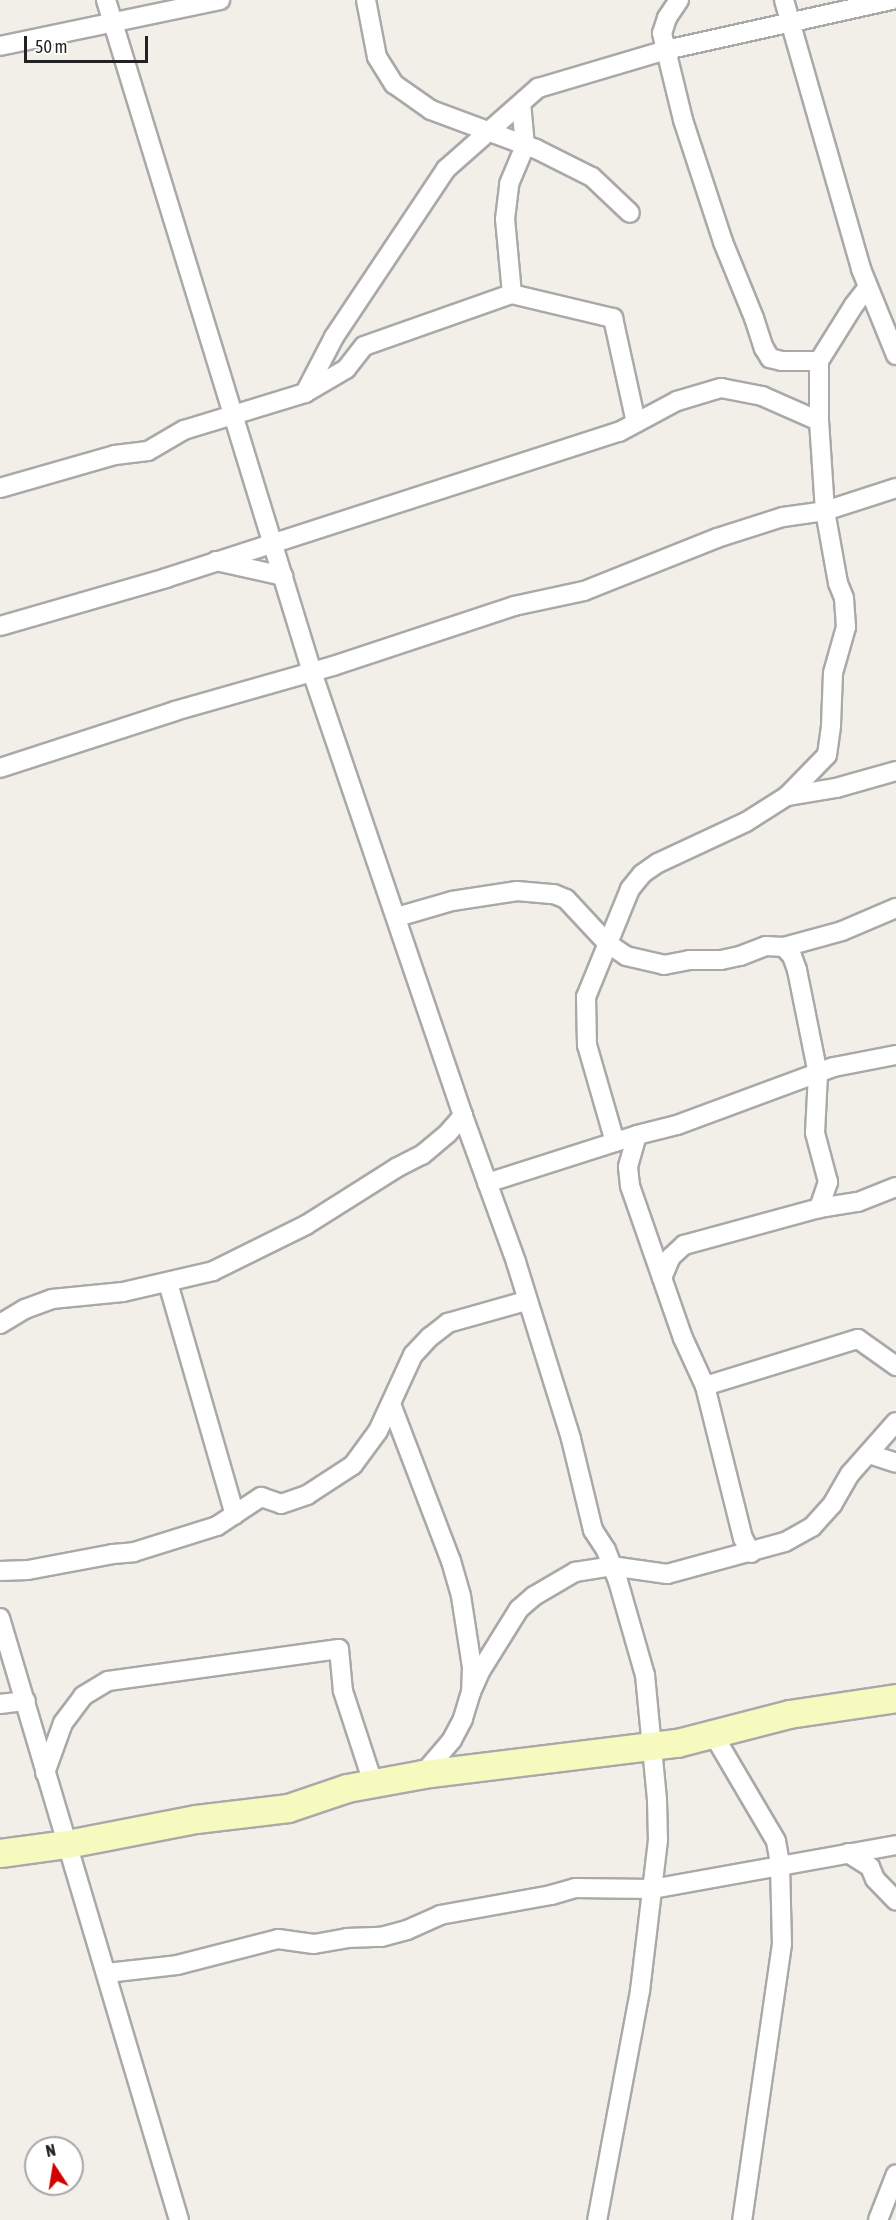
<!DOCTYPE html>
<style>
body{margin:0}
#map{position:relative;width:896px;height:2220px;overflow:hidden;background:#f2efe9;font-family:"Asap Condensed",sans-serif}
div>[style]{position:absolute}
.roads{filter:drop-shadow(2px 0 #a9a9a9) drop-shadow(-2px 0 #a9a9a9) drop-shadow(0 2px #a9a9a9) drop-shadow(0 -2px #a9a9a9)}
.street>*{height:18px;margin:-9px;padding:0 9px;transform-origin:9px;border-radius:9px;background:#fff}
.secondary>*{height:27px;margin:-13.5px;padding:0 13.5px;transform-origin:13.5px;border-radius:13.5px;background:#f7fabf}
span{translate:-50% -50%;white-space:nowrap;text-align:center;line-height:1.15;-webkit-text-stroke:5px #fff;paint-order:stroke}
.north{position:absolute;left:24px;top:2136px;width:60px;height:60px;box-sizing:border-box;background:#fff;border:2px solid #a7a7a7;border-radius:50%;rotate:348deg;font-size:16px;font-weight:700;line-height:24px;text-align:center;color:#222}
.north::after{content:'';display:block;margin:auto;width:21px;height:27px;background:#d40000;clip-path:polygon(50% 0,100% 100%,50% 72%,0 100%)}
.scale{position:absolute;left:24px;top:36px;width:124px;height:27px;box-sizing:border-box;border:3px solid #222;border-top:0;padding-left:8px;font-size:18px;line-height:21px;white-space:nowrap;color:#222;-webkit-text-stroke:4px #fff;paint-order:stroke}
</style>
<div id="map">
<div class="roads">
<div class="street">
<div style="left:106px;top:0;width:703px;rotate:72.96deg"></div>
<div style="left:312px;top:672px;width:469px;rotate:71.2deg"></div>
<div style="left:463px;top:1116px;width:155px;rotate:70deg"></div>
<div style="left:516px;top:1262px;width:185px;rotate:72.7deg"></div>
<div style="left:571px;top:1439px;width:94px;rotate:76.4deg"></div>
<div style="left:593px;top:1530px;width:24px;rotate:57deg"></div>
<div style="left:606px;top:1550px;width:33px;rotate:69deg"></div>
<div style="left:618px;top:1581px;width:98px;rotate:74deg"></div>
<div style="left:645px;top:1675px;width:126px;rotate:84.5deg"></div>
<div style="left:657px;top:1800px;width:40px;rotate:88.6deg"></div>
<div style="left:658px;top:1840px;width:152px;rotate:96.8deg"></div>
<div style="left:640px;top:1991px;width:233px;rotate:100.6deg"></div>
<div style="left:366px;top:0;width:58px;rotate:79.1deg"></div>
<div style="left:377px;top:57px;width:32px;rotate:58deg"></div>
<div style="left:394px;top:84px;width:45px;rotate:35.1deg"></div>
<div style="left:431px;top:110px;width:112px;rotate:20.4deg"></div>
<div style="left:536px;top:149px;width:63px;rotate:26.6deg"></div>
<div style="left:592px;top:177px;width:52px;rotate:43.5deg"></div>
<div style="left:679px;top:0;width:22px;rotate:124deg"></div>
<div style="left:667px;top:18px;width:16px;rotate:108deg"></div>
<div style="left:662px;top:33px;width:17px;rotate:77deg"></div>
<div style="left:666px;top:50px;width:72px;rotate:76.3deg"></div>
<div style="left:683px;top:120px;width:128px;rotate:71.8deg"></div>
<div style="left:723px;top:242px;width:82px;rotate:67.8deg"></div>
<div style="left:754px;top:318px;width:32px;rotate:72deg"></div>
<div style="left:764px;top:348px;width:12px;rotate:59deg"></div>
<div style="left:770px;top:358px;width:12px;rotate:14deg"></div>
<div style="left:782px;top:361px;width:37px"></div>
<div style="left:784px;top:0;width:280px;rotate:74deg"></div>
<div style="left:861px;top:269px;width:93px;rotate:67.9deg"></div>
<div style="left:0;top:46px;width:225px;rotate:-11.8deg"></div>
<div style="left:512px;top:294px;width:104px;rotate:13.4deg"></div>
<div style="left:613px;top:318px;width:107px;rotate:77.6deg"></div>
<div style="left:305px;top:393px;width:63px;rotate:-62.6deg"></div>
<div style="left:334px;top:337px;width:202px;rotate:-56.3deg"></div>
<div style="left:446px;top:169px;width:123px;rotate:-41.4deg"></div>
<div style="left:538px;top:88px;width:134px;rotate:-16.5deg"></div>
<div style="left:666px;top:50px;width:231px;rotate:-12.5deg"></div>
<div style="left:0;top:488px;width:120px;rotate:-16deg"></div>
<div style="left:115px;top:455px;width:33px;rotate:-7deg"></div>
<div style="left:148px;top:451px;width:42px;rotate:-30.3deg"></div>
<div style="left:184px;top:430px;width:127px;rotate:-17deg"></div>
<div style="left:305px;top:393px;width:48px;rotate:-30.3deg"></div>
<div style="left:346px;top:369px;width:29px;rotate:-52deg"></div>
<div style="left:364px;top:346px;width:157px;rotate:-19.4deg"></div>
<div style="left:512px;top:294px;width:75px;rotate:-95.3deg"></div>
<div style="left:505px;top:219px;width:35px;rotate:-83deg"></div>
<div style="left:509px;top:184px;width:41px;rotate:-67.2deg"></div>
<div style="left:525px;top:146px;width:43px;rotate:-95.3deg"></div>
<div style="left:216px;top:561px;width:69px;rotate:12.6deg"></div>
<div style="left:0;top:626px;width:173px;rotate:-16.1deg"></div>
<div style="left:166px;top:578px;width:476px;rotate:-17.9deg"></div>
<div style="left:619px;top:432px;width:66px;rotate:-28.1deg"></div>
<div style="left:677px;top:401px;width:46px;rotate:-16.5deg"></div>
<div style="left:721px;top:388px;width:42px;rotate:11deg"></div>
<div style="left:762px;top:396px;width:62px;rotate:23.7deg"></div>
<div style="left:0;top:768px;width:184px;rotate:-18deg"></div>
<div style="left:175px;top:711px;width:164px;rotate:-15.9deg"></div>
<div style="left:333px;top:666px;width:191px;rotate:-18.3deg"></div>
<div style="left:514px;top:606px;width:72px;rotate:-12.1deg"></div>
<div style="left:584px;top:591px;width:143px;rotate:-21.7deg"></div>
<div style="left:717px;top:538px;width:69px;rotate:-17.7deg"></div>
<div style="left:783px;top:517px;width:42px;rotate:-8.1deg"></div>
<div style="left:825px;top:511px;width:75px;rotate:-17.9deg"></div>
<div style="left:787px;top:796px;width:50px;rotate:-9.3deg"></div>
<div style="left:836px;top:788px;width:62px;rotate:-15.8deg"></div>
<div style="left:397px;top:917px;width:57px;rotate:-16.2deg"></div>
<div style="left:452px;top:901px;width:66px;rotate:-8.7deg"></div>
<div style="left:517px;top:891px;width:37px;rotate:5deg"></div>
<div style="left:554px;top:894px;width:13px;rotate:23deg"></div>
<div style="left:566px;top:899px;width:60px;rotate:47deg"></div>
<div style="left:607px;top:943px;width:23px;rotate:34deg"></div>
<div style="left:626px;top:956px;width:39px;rotate:13deg"></div>
<div style="left:664px;top:965px;width:25px;rotate:-11deg"></div>
<div style="left:689px;top:960px;width:32px"></div>
<div style="left:721px;top:960px;width:19px;rotate:-12deg"></div>
<div style="left:740px;top:956px;width:28px;rotate:-21deg"></div>
<div style="left:766px;top:946px;width:18px;rotate:3deg"></div>
<div style="left:784px;top:947px;width:60px;rotate:-15.4deg"></div>
<div style="left:842px;top:931px;width:59px;rotate:-23.1deg"></div>
<div style="left:784px;top:947px;width:12px;rotate:48deg"></div>
<div style="left:792px;top:956px;width:15px;rotate:70deg"></div>
<div style="left:797px;top:970px;width:106px;rotate:78.6deg"></div>
<div style="left:818px;top:1074px;width:59px;rotate:92.9deg"></div>
<div style="left:815px;top:1133px;width:51px;rotate:75.1deg"></div>
<div style="left:828px;top:1182px;width:28px;rotate:109deg"></div>
<div style="left:637px;top:1135px;width:33px;rotate:106deg"></div>
<div style="left:628px;top:1167px;width:19px;rotate:84deg"></div>
<div style="left:630px;top:1186px;width:161px;rotate:70.8deg"></div>
<div style="left:683px;top:1338px;width:53px;rotate:65.4deg"></div>
<div style="left:705px;top:1386px;width:157px;rotate:76deg"></div>
<div style="left:743px;top:1538px;width:17px;rotate:62deg"></div>
<div style="left:615px;top:1142px;width:101px;rotate:-106.1deg"></div>
<div style="left:587px;top:1045px;width:48px;rotate:-91.2deg"></div>
<div style="left:586px;top:997px;width:117px;rotate:-67.8deg"></div>
<div style="left:630px;top:889px;width:19px;rotate:-51deg"></div>
<div style="left:642px;top:874px;width:19px;rotate:-35deg"></div>
<div style="left:658px;top:863px;width:97px;rotate:-25deg"></div>
<div style="left:746px;top:822px;width:49px;rotate:-32.4deg"></div>
<div style="left:787px;top:796px;width:57px;rotate:-45.7deg"></div>
<div style="left:827px;top:755px;width:30px;rotate:-82deg"></div>
<div style="left:831px;top:725px;width:52px;rotate:-87.8deg"></div>
<div style="left:833px;top:673px;width:48px;rotate:-74.2deg"></div>
<div style="left:846px;top:627px;width:29px;rotate:-94deg"></div>
<div style="left:844px;top:598px;width:16px;rotate:-112deg"></div>
<div style="left:838px;top:583px;width:73px;rotate:-100.2deg"></div>
<div style="left:825px;top:511px;width:90px;rotate:-93.8deg"></div>
<div style="left:819px;top:421px;width:60px;rotate:-90deg"></div>
<div style="left:819px;top:361px;width:66px;rotate:-58deg"></div>
<div style="left:854px;top:305px;width:23px;rotate:-52deg"></div>
<div style="left:487px;top:1183px;width:157px;rotate:-17.7deg"></div>
<div style="left:637px;top:1135px;width:41px;rotate:-14deg"></div>
<div style="left:677px;top:1125px;width:167px;rotate:-20.3deg"></div>
<div style="left:834px;top:1067px;width:63px;rotate:-11deg"></div>
<div style="left:662px;top:1278px;width:23px;rotate:-67deg"></div>
<div style="left:671px;top:1257px;width:18px;rotate:-43deg"></div>
<div style="left:684px;top:1245px;width:140px;rotate:-15.3deg"></div>
<div style="left:819px;top:1208px;width:39px;rotate:-9deg"></div>
<div style="left:858px;top:1202px;width:41px;rotate:-21.5deg"></div>
<div style="left:168px;top:1283px;width:241px;rotate:73.9deg"></div>
<div style="left:0;top:1324px;width:29px;rotate:-31deg"></div>
<div style="left:25px;top:1309px;width:29px;rotate:-20deg"></div>
<div style="left:52px;top:1299px;width:71px;rotate:-5.6deg"></div>
<div style="left:123px;top:1292px;width:92px;rotate:-13.1deg"></div>
<div style="left:213px;top:1271px;width:104px;rotate:-26.3deg"></div>
<div style="left:306px;top:1225px;width:107px;rotate:-32.3deg"></div>
<div style="left:396px;top:1168px;width:29px;rotate:-27deg"></div>
<div style="left:422px;top:1155px;width:34px;rotate:-40deg"></div>
<div style="left:448px;top:1133px;width:23px;rotate:-49deg"></div>
<div style="left:705px;top:1386px;width:160px;rotate:-17.1deg"></div>
<div style="left:858px;top:1339px;width:47px;rotate:35.4deg"></div>
<div style="left:391px;top:1404px;width:168px;rotate:69.1deg"></div>
<div style="left:451px;top:1561px;width:36px;rotate:74deg"></div>
<div style="left:461px;top:1596px;width:72px;rotate:81.2deg"></div>
<div style="left:472px;top:1667px;width:25px;rotate:92deg"></div>
<div style="left:471px;top:1692px;width:28px;rotate:107deg"></div>
<div style="left:463px;top:1719px;width:24px;rotate:118deg"></div>
<div style="left:452px;top:1740px;width:45px;rotate:130.5deg"></div>
<div style="left:869px;top:1454px;width:28px;rotate:18deg"></div>
<div style="left:0;top:1571px;width:28px;rotate:-2deg"></div>
<div style="left:28px;top:1570px;width:86px;rotate:-10.7deg"></div>
<div style="left:113px;top:1554px;width:21px;rotate:-5deg"></div>
<div style="left:134px;top:1552px;width:87px;rotate:-17.4deg"></div>
<div style="left:217px;top:1526px;width:53px;rotate:-33.4deg"></div>
<div style="left:261px;top:1497px;width:21px;rotate:19deg"></div>
<div style="left:281px;top:1504px;width:28px;rotate:-19deg"></div>
<div style="left:307px;top:1495px;width:55px;rotate:-33.1deg"></div>
<div style="left:353px;top:1465px;width:42px;rotate:-53.7deg"></div>
<div style="left:378px;top:1431px;width:84px;rotate:-65.3deg"></div>
<div style="left:413px;top:1355px;width:25px;rotate:-47deg"></div>
<div style="left:430px;top:1337px;width:23px;rotate:-38deg"></div>
<div style="left:448px;top:1323px;width:81px;rotate:-15.8deg"></div>
<div style="left:0;top:1618px;width:628px;rotate:73.44deg"></div>
<div style="left:471px;top:1692px;width:24px;rotate:-66deg"></div>
<div style="left:481px;top:1670px;width:72px;rotate:-58.1deg"></div>
<div style="left:519px;top:1609px;width:20px;rotate:-41deg"></div>
<div style="left:534px;top:1596px;width:48px;rotate:-30.3deg"></div>
<div style="left:575px;top:1572px;width:36px;rotate:-9deg"></div>
<div style="left:611px;top:1566px;width:57px;rotate:8.1deg"></div>
<div style="left:667px;top:1574px;width:122px;rotate:-15.2deg"></div>
<div style="left:785px;top:1542px;width:31px;rotate:-29deg"></div>
<div style="left:812px;top:1527px;width:30px;rotate:-48deg"></div>
<div style="left:832px;top:1505px;width:36px;rotate:-60deg"></div>
<div style="left:850px;top:1474px;width:69px;rotate:-48.5deg"></div>
<div style="left:0;top:1704px;width:26px;rotate:-7deg"></div>
<div style="left:713px;top:1734px;width:124px;rotate:59.5deg"></div>
<div style="left:776px;top:1841px;width:23px;rotate:80deg"></div>
<div style="left:780px;top:1864px;width:80px;rotate:88.6deg"></div>
<div style="left:782px;top:1944px;width:279px;rotate:98.2deg"></div>
<div style="left:45px;top:1773px;width:53px;rotate:-70.2deg"></div>
<div style="left:63px;top:1723px;width:34px;rotate:-53deg"></div>
<div style="left:83px;top:1696px;width:29px;rotate:-31deg"></div>
<div style="left:108px;top:1681px;width:233px;rotate:-7.9deg"></div>
<div style="left:339px;top:1649px;width:42px;rotate:84.6deg"></div>
<div style="left:343px;top:1691px;width:97px;rotate:71.9deg"></div>
<div style="left:848px;top:1853px;width:26px;rotate:32deg"></div>
<div style="left:870px;top:1867px;width:13px;rotate:67deg"></div>
<div style="left:875px;top:1879px;width:30px;rotate:46deg"></div>
<div style="left:107px;top:1973px;width:70px;rotate:-6.5deg"></div>
<div style="left:177px;top:1965px;width:104px;rotate:-14.4deg"></div>
<div style="left:278px;top:1939px;width:36px;rotate:8deg"></div>
<div style="left:314px;top:1944px;width:34px;rotate:-10deg"></div>
<div style="left:347px;top:1938px;width:34px;rotate:-2deg"></div>
<div style="left:381px;top:1937px;width:27px;rotate:-15deg"></div>
<div style="left:407px;top:1930px;width:36px;rotate:-24deg"></div>
<div style="left:440px;top:1915px;width:113px;rotate:-10.2deg"></div>
<div style="left:551px;top:1895px;width:25px;rotate:-16deg"></div>
<div style="left:575px;top:1888px;width:77px;rotate:0.7deg"></div>
<div style="left:652px;top:1889px;width:248px;rotate:-10.2deg"></div>
<div style="left:878px;top:2220px;width:49px;rotate:-68.6deg"></div>
</div>
<div class="secondary">
<div style="left:0;top:1853px;width:68px;rotate:-7.7deg"></div>
<div style="left:67px;top:1844px;width:131px;rotate:-11deg"></div>
<div style="left:196px;top:1819px;width:93px;rotate:-6.8deg"></div>
<div style="left:288px;top:1808px;width:62px;rotate:-18.7deg"></div>
<div style="left:347px;top:1788px;width:77px;rotate:-10.4deg"></div>
<div style="left:423px;top:1774px;width:256px;rotate:-7deg"></div>
<div style="left:677px;top:1743px;width:116px;rotate:-14.5deg"></div>
<div style="left:789px;top:1714px;width:108px;rotate:-8.5deg"></div>
</div>
</div>
<div class="north">N</div>
<div class="scale">50 m</div>
</div>
